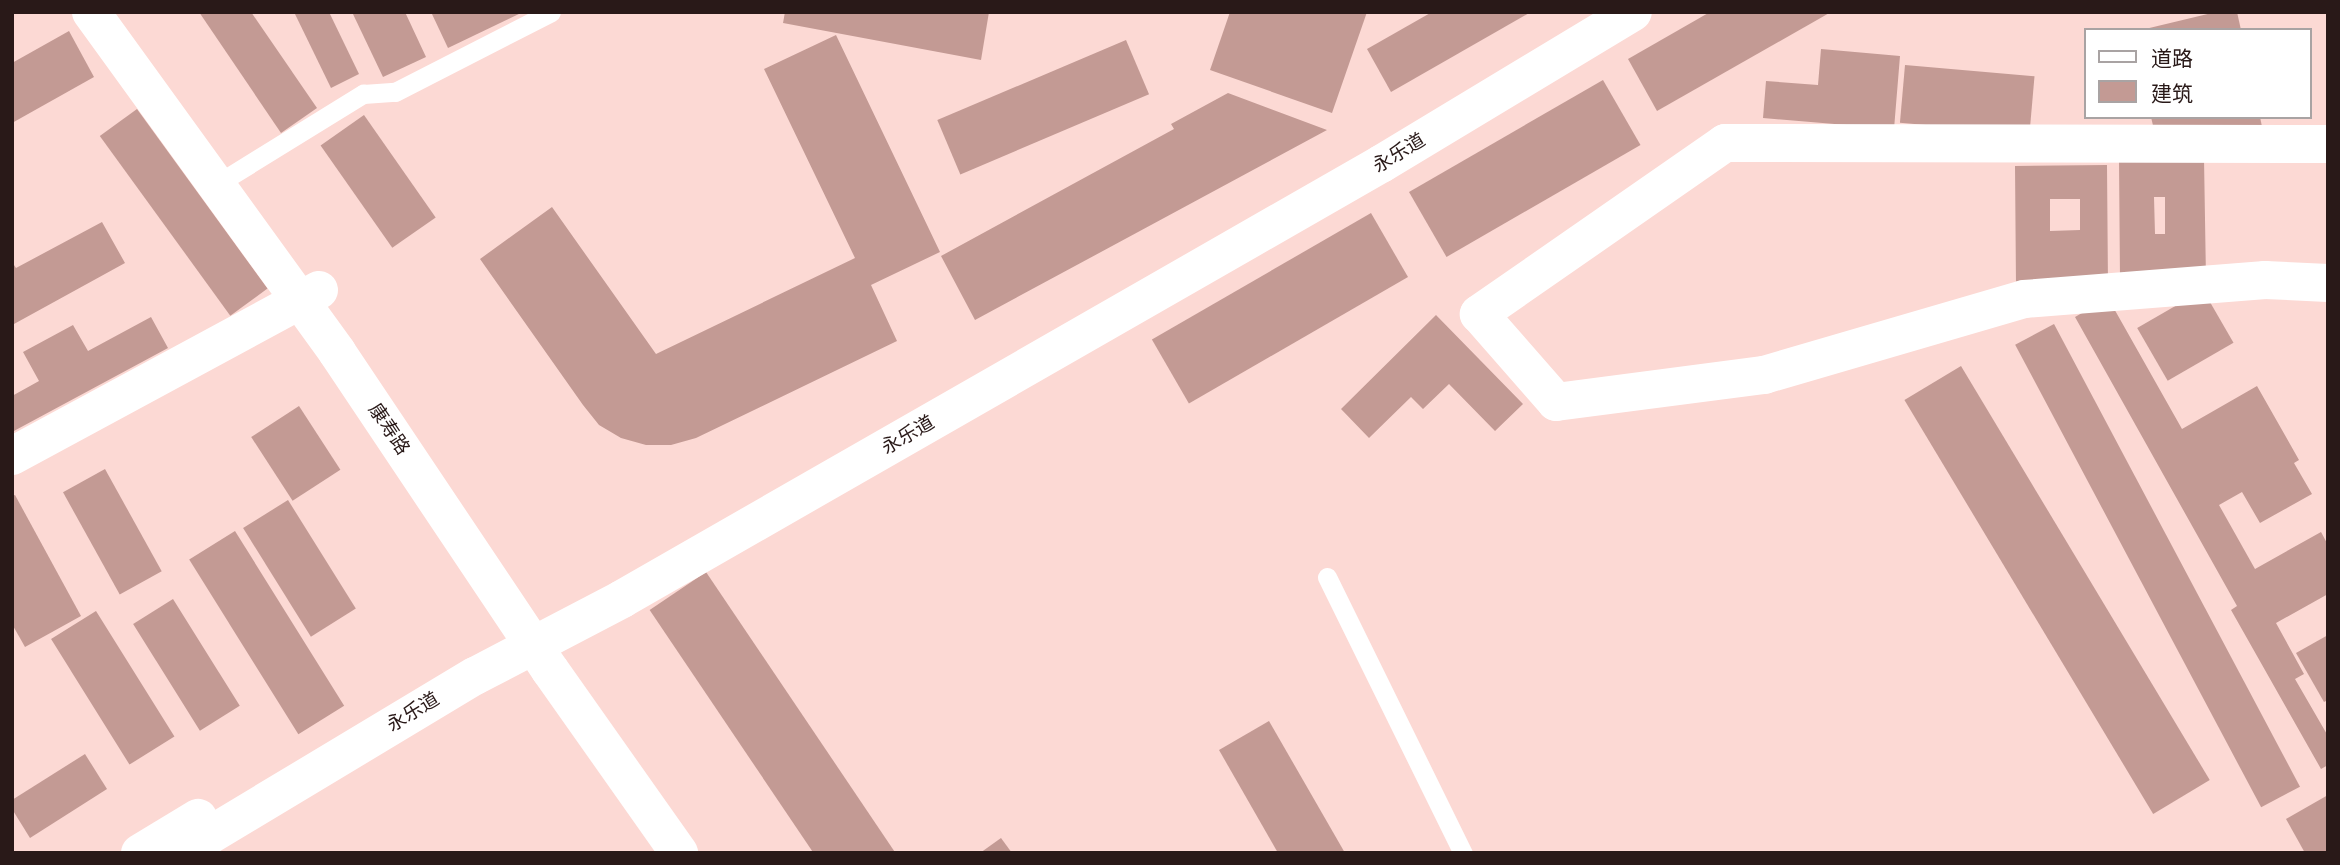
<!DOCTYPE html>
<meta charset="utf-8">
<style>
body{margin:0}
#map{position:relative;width:2340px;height:865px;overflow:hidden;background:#fcd9d4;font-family:"PT Sans Narrow","Noto Sans SC",sans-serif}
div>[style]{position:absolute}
.building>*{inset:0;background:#c39a94;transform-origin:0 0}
.lane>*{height:19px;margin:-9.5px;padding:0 9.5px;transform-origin:9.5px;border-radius:9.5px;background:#fff}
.street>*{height:38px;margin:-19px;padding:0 19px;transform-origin:19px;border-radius:19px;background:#fff}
.secondary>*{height:38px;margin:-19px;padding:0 19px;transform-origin:19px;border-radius:19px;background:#fff}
span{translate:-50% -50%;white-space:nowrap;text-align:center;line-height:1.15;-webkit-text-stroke:7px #fff;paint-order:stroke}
.street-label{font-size:19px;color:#291918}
.frame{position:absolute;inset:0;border:14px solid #291918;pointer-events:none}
.legend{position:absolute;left:2084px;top:28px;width:228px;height:91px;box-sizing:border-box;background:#fff;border:2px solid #a9a3a3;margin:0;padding:9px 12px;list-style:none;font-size:21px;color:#291918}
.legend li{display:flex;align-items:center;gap:14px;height:35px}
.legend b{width:35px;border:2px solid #a9a3a3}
</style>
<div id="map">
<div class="building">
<div style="clip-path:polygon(199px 12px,251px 12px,317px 108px,281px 133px)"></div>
<div style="clip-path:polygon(294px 12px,329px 12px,359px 74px,331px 88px)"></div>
<div style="clip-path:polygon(352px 12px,405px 12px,426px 57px,383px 77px)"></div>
<div style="clip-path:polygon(431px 12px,523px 12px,448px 48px)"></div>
<div style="clip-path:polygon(785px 12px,989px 12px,981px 60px,783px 23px)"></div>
<div style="clip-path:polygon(1230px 12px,1367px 12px,1332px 113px,1210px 70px)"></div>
<div style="clip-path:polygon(1432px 12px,1531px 12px,1391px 92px,1367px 49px)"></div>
<div style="clip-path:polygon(1710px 12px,1831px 12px,1657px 111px,1628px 59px)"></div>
<div style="clip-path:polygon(2216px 12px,2237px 12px,2241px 30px,2141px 30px)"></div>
<div style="clip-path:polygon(69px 31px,94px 77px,12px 123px,12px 63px)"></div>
<div style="clip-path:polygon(836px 35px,940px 252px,871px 285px,897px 341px,696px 438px,671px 445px,646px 445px,621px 438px,599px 425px,583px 405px,480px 259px,552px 207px,656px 354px,855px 258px,764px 69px)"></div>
<div style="left:1126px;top:40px;width:59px;height:205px;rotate:67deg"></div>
<div style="clip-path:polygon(1821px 49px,1900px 56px,1894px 129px,1763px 118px,1766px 81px,1818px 85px)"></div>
<div style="left:1905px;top:65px;width:130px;height:58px;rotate:5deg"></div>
<div style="left:1603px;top:80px;width:75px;height:224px;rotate:60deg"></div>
<div style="clip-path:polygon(1228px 93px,1327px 130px,975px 320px,941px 256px,1174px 129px,1171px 124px)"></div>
<div style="left:137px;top:109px;width:222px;height:46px;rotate:54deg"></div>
<div style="left:364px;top:115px;width:125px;height:53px;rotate:55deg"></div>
<div style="clip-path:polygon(2151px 117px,2260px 117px,2265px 141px,2155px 134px)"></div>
<div style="clip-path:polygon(evenodd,2204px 158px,2206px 279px,2120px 280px,2119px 159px,2204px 158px,2154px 197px,2165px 197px,2165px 234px,2155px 234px,2154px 197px)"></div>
<div style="clip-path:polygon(evenodd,2107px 165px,2108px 286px,2016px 286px,2015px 166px,2107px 165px,2050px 199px,2080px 199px,2080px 230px,2050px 231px,2050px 199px)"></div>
<div style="left:1371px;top:213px;width:74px;height:253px;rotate:60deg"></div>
<div style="clip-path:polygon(102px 222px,125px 263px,14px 324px,12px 262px,16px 268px)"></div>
<div style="left:2203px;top:290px;width:61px;height:76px;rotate:60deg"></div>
<div style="clip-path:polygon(2108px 298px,2182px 429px,2257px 386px,2299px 460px,2294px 463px,2312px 494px,2260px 523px,2242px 492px,2219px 505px,2255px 569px,2321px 532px,2328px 545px,2328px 594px,2276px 623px,2304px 674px,2295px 679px,2328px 736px,2328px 765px,2321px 769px,2231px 610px,2237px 606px,2075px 317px)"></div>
<div style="clip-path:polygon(1436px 315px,1523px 404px,1495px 431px,1449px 384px,1423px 409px,1411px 397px,1369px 438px,1341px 409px)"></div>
<div style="clip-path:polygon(151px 317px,168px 348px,12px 432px,12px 396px,39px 381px,23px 352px,73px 325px,88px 351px)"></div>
<div style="left:2054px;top:324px;width:524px;height:44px;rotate:62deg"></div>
<div style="left:1961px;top:366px;width:483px;height:66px;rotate:59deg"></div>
<div style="left:299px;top:406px;width:76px;height:57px;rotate:57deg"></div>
<div style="left:105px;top:469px;width:117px;height:48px;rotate:61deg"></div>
<div style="clip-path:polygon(15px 495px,81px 616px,25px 647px,12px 624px,12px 496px)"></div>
<div style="left:288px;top:500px;width:128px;height:53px;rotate:58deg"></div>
<div style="left:235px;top:531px;width:206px;height:54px;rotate:58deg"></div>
<div style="left:706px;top:572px;width:338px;height:68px;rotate:56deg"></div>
<div style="left:173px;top:599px;width:126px;height:47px;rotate:58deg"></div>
<div style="left:96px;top:611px;width:148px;height:53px;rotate:58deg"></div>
<div style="clip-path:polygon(2328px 635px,2328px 700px,2324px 702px,2296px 653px)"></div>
<div style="clip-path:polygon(1269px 721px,1345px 853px,1278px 853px,1219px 750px)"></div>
<div style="clip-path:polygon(85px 754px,107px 789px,30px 838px,12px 809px,12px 800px)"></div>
<div style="clip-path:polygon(2328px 795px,2328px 853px,2305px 853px,2286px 819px)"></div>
<div style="clip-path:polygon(1001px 838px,1012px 853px,980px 853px)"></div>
</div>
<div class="lane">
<div style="left:217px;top:184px;width:172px;rotate:-31.7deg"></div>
<div style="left:363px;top:94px;width:32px;rotate:-4deg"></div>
<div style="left:395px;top:92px;width:175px;rotate:-27.1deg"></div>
<div style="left:1327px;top:577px;width:308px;rotate:63.8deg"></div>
</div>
<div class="street">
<div style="left:2328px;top:144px;width:603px;rotate:-179.9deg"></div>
<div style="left:1725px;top:143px;width:300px;rotate:145.2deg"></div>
<div style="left:1479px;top:314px;width:117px;rotate:48.8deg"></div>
<div style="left:1556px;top:402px;width:210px;rotate:-7.4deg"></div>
<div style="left:1764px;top:375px;width:271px;rotate:-16.3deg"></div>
<div style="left:2024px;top:299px;width:242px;rotate:-4.5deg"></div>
<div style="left:2265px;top:280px;width:63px;rotate:2.7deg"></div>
<div style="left:12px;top:456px;width:349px;rotate:-28.4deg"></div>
</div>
<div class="secondary">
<div style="left:91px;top:12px;width:420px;rotate:54.1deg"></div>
<div style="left:337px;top:352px;width:383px;rotate:56.2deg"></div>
<div style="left:550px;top:670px;width:224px;rotate:54.8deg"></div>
<div style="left:140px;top:853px;width:68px;rotate:-31.1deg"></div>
<div style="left:180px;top:853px;width:344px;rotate:-31deg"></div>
<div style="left:475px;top:676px;width:166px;rotate:-27.6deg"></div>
<div style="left:622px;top:599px;width:875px;rotate:-29.82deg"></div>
<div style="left:1381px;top:164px;width:294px;rotate:-31.1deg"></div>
</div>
<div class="street-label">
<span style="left:1399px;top:153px;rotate:-31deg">永乐道</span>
<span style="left:389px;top:429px;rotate:56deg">康寿路</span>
<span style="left:908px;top:435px;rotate:-30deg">永乐道</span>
<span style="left:413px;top:712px;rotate:-31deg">永乐道</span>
</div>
<div class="frame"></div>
<ul class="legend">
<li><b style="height:9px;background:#fff"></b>道路</li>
<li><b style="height:19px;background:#c39a94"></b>建筑</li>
</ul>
</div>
